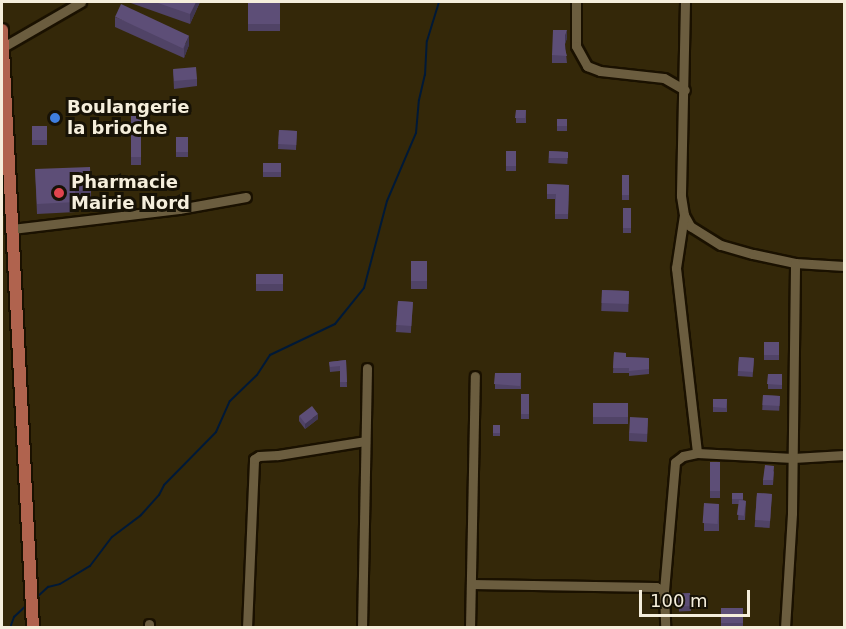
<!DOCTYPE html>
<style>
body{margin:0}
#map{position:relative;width:846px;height:629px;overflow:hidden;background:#342809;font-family:"DejaVu Sans",sans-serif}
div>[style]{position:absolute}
.stream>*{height:2px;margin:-1px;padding:0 1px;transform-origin:1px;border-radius:1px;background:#001937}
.roads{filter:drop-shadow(2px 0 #1a1100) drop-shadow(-2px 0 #1a1100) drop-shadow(0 2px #1a1100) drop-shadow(0 -2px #1a1100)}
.minor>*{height:9px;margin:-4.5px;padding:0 4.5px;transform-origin:4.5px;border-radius:4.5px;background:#6b5d3f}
.major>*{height:12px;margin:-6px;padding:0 6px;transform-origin:6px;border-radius:6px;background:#b0634e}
.wall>*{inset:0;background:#504366;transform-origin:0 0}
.shaded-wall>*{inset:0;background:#413753}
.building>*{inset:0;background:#5d4e77;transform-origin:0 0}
.dots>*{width:16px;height:16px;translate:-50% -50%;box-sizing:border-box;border:3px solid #171206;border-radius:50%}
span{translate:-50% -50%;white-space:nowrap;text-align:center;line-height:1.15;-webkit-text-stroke:6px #171206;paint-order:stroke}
.poi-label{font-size:18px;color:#f5eedc;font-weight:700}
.left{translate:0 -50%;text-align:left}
.frame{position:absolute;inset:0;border:3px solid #f5eedc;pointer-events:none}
.scale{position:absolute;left:639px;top:590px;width:111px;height:27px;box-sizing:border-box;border:3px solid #f5eedc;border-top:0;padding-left:8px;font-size:18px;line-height:21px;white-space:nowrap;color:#f5eedc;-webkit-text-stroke:4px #171206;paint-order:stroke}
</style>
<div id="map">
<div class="stream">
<div style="left:35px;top:599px;width:18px;rotate:-43deg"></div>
<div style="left:48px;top:587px;width:12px;rotate:-14deg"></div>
<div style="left:60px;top:584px;width:35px;rotate:-31deg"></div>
<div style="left:90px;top:566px;width:36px;rotate:-53deg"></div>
<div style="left:112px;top:537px;width:36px;rotate:-37deg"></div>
<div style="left:141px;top:515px;width:27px;rotate:-48deg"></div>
<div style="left:159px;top:495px;width:11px;rotate:-63deg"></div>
<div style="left:164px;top:485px;width:74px;rotate:-45.5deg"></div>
<div style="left:216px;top:432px;width:34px;rotate:-66deg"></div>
<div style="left:230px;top:401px;width:37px;rotate:-44deg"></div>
<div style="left:257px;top:375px;width:24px;rotate:-57deg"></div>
<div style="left:270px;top:355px;width:72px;rotate:-25.5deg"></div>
<div style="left:335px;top:324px;width:46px;rotate:-51.1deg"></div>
<div style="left:364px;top:288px;width:90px;rotate:-75.2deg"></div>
<div style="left:387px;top:201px;width:74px;rotate:-66.9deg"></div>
<div style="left:416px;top:133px;width:33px;rotate:-85deg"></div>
<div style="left:419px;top:100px;width:26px;rotate:-77deg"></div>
<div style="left:425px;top:75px;width:34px;rotate:-87deg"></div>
<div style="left:427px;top:41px;width:41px;rotate:-72.9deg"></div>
<div style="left:10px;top:628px;width:12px;rotate:-70deg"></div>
<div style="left:14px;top:617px;width:16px;rotate:-43deg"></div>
</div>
<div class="roads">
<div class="minor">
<div style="left:576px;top:2px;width:44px;rotate:90deg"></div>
<div style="left:576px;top:46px;width:23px;rotate:61deg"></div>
<div style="left:587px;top:66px;width:14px;rotate:21deg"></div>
<div style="left:600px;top:71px;width:64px;rotate:6.2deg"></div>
<div style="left:664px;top:78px;width:24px;rotate:30deg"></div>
<div style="left:685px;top:2px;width:194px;rotate:91.2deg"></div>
<div style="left:681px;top:196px;width:19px;rotate:81deg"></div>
<div style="left:684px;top:215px;width:13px;rotate:61deg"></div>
<div style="left:690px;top:226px;width:36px;rotate:32deg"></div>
<div style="left:721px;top:245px;width:33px;rotate:16deg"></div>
<div style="left:753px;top:254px;width:43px;rotate:12.1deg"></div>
<div style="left:795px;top:263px;width:49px;rotate:3.5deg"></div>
<div style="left:3px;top:47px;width:90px;rotate:-30deg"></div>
<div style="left:684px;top:215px;width:54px;rotate:98.6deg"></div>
<div style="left:676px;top:268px;width:186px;rotate:83.5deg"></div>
<div style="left:12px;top:229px;width:168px;rotate:-6.8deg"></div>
<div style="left:179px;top:209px;width:68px;rotate:-10.2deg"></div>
<div style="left:471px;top:584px;width:185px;rotate:0.9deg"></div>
<div style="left:656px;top:587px;width:9px;rotate:27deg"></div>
<div style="left:664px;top:591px;width:37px;rotate:88deg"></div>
<div style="left:664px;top:591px;width:129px;rotate:-85.1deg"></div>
<div style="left:675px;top:462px;width:10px;rotate:-37deg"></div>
<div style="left:683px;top:456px;width:14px;rotate:-12deg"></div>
<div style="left:697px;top:453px;width:96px;rotate:3deg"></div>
<div style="left:793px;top:458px;width:51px;rotate:-3.4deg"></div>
<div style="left:149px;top:628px;width:4px;rotate:-90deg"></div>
<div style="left:247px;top:628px;width:169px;rotate:-87.6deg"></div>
<div style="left:254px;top:459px;width:6px;rotate:-31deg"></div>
<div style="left:259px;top:456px;width:19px;rotate:-3deg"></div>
<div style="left:278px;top:455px;width:88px;rotate:-9.1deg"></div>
<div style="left:362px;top:628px;width:260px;rotate:-88.9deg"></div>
<div style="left:470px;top:628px;width:252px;rotate:-88.9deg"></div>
<div style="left:785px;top:628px;width:115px;rotate:-86.5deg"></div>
<div style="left:792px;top:513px;width:250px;rotate:-89.3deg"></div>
</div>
<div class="major">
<div style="left:2px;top:30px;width:599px;rotate:87.03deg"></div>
</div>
</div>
<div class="wall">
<div style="clip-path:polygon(128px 2px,200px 2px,190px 24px)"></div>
<div style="left:248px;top:2px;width:32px;height:29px"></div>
<div style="clip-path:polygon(115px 17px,189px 45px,184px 58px,115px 27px)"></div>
<div style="clip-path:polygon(567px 38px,565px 44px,567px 63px,552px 63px,552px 55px)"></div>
<div style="clip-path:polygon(173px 70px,197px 79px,197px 86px,174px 89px)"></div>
<div style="left:516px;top:110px;width:10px;height:13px"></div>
<div style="left:131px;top:112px;width:10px;height:53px"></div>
<div style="left:557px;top:119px;width:10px;height:12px"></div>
<div style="left:32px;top:126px;width:15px;height:19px"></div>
<div style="left:279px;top:130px;width:18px;height:19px;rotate:3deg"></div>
<div style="left:176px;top:137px;width:12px;height:20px"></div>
<div style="left:506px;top:151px;width:10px;height:20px"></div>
<div style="left:549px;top:151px;width:19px;height:12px;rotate:3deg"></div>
<div style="left:263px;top:163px;width:18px;height:14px"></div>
<div style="clip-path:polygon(35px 169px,91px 190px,91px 200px,76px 201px,76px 212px,37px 214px)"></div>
<div style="left:622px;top:175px;width:7px;height:25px"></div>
<div style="clip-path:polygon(547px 184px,569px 185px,568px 219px,555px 219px,555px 199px,547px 199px)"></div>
<div style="left:623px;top:208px;width:8px;height:25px"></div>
<div style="left:427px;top:261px;width:28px;height:16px;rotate:90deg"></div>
<div style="left:256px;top:274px;width:27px;height:17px"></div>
<div style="left:602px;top:290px;width:27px;height:21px;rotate:2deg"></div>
<div style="left:398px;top:301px;width:15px;height:31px;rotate:4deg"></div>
<div style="left:764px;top:342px;width:15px;height:18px"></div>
<div style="clip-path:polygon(614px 352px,626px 357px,649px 358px,649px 374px,629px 376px,629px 373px,613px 373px)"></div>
<div style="left:739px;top:357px;width:15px;height:19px;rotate:4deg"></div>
<div style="clip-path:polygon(346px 360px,347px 387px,340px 387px,340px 371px,330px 372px,329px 362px)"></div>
<div style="left:495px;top:373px;width:26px;height:16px"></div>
<div style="left:768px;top:374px;width:14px;height:15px"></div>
<div style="left:521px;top:394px;width:8px;height:25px"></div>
<div style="left:763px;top:395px;width:17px;height:15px;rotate:3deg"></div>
<div style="left:713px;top:399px;width:14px;height:13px"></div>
<div style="left:593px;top:403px;width:35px;height:21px"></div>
<div style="clip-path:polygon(299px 416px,318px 419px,305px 429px,299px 421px)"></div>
<div style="clip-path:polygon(648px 418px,647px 442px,629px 441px,629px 433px)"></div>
<div style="left:493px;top:425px;width:7px;height:11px"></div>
<div style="left:710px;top:462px;width:10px;height:36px"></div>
<div style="clip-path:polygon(774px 471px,773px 485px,763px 485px,763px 480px)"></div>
<div style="clip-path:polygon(732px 493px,743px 493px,743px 500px,746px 501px,745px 520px,738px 520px,739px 504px,732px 504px)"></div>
<div style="left:757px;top:493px;width:15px;height:34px;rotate:4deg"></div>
<div style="clip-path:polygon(719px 504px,719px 531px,704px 531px,704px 523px)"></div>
<div style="left:690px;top:593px;width:18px;height:12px;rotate:87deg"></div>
<div style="left:721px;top:608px;width:22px;height:19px"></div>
</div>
<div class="shaded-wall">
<div style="clip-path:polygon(196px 2px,200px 2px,190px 24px,190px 14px)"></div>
<div style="clip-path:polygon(567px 30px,567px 38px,565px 44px,565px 57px,565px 36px)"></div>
<div style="clip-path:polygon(189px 35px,189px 45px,184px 58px,184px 48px)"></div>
<div style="clip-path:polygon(318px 414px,318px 419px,305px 429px,305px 424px)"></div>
</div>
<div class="building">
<div style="clip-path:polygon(155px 2px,196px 2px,190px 14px)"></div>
<div style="left:248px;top:2px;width:32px;height:22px"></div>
<div style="left:121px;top:4px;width:75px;height:14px;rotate:25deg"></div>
<div style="clip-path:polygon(553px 30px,567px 30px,565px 36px,565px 49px,567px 56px,552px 55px)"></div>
<div style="left:196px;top:67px;width:12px;height:23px;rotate:85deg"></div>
<div style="clip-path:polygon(516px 110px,526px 110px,525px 118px,515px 118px)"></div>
<div style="left:131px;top:112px;width:10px;height:45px"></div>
<div style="left:557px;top:119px;width:10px;height:7px"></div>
<div style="left:32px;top:126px;width:15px;height:14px"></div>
<div style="left:279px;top:130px;width:18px;height:14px;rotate:3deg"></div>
<div style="left:176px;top:137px;width:12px;height:15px"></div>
<div style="left:506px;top:151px;width:10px;height:15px"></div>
<div style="clip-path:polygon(549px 151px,568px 152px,568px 158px,549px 158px)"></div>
<div style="left:263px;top:163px;width:18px;height:9px"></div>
<div style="clip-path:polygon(90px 167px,91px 190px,75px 191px,76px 202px,37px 204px,35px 169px)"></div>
<div style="left:622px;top:175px;width:7px;height:20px"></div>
<div style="clip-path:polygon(547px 184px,569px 185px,568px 214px,555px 214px,556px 194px,547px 194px)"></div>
<div style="left:623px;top:208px;width:8px;height:20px"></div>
<div style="left:427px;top:261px;width:20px;height:16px;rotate:90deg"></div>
<div style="left:256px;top:274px;width:27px;height:10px"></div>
<div style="left:602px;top:290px;width:27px;height:13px;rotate:2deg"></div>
<div style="left:398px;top:301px;width:15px;height:24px;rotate:4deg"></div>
<div style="left:764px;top:342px;width:15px;height:13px"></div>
<div style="clip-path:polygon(614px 352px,626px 353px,626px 357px,649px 358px,649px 369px,629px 371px,629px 368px,613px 368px)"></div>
<div style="left:739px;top:357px;width:15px;height:14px;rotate:4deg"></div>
<div style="clip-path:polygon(346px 360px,347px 382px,340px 382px,340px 366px,330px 367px,329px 362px)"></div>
<div style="clip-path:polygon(495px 373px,521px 373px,520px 386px,494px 384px)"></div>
<div style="clip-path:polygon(768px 374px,782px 374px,782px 385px,767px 384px)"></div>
<div style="left:521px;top:394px;width:8px;height:20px"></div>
<div style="left:763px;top:395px;width:17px;height:10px;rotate:3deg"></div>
<div style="clip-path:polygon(713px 399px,727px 399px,726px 408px,713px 407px)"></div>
<div style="left:593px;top:403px;width:35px;height:14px"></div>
<div style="left:312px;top:406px;width:10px;height:16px;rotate:53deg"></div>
<div style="left:630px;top:417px;width:18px;height:16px;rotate:3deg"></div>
<div style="left:493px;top:425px;width:7px;height:8px"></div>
<div style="left:710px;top:462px;width:10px;height:29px"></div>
<div style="clip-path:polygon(765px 465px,774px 466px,773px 480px,763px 480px)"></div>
<div style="left:732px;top:493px;width:11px;height:6px"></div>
<div style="left:757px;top:493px;width:15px;height:27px;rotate:4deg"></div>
<div style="left:739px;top:500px;width:7px;height:15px;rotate:8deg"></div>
<div style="left:704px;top:503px;width:15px;height:20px;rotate:4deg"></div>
<div style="left:690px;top:593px;width:13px;height:12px;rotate:86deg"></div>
<div style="left:721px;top:608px;width:22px;height:15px"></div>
</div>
<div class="dots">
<div style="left:55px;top:118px;background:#3f7fe0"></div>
<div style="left:59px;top:193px;background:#e0444e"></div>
</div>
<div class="poi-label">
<span class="left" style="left:67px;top:118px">Boulangerie<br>la brioche</span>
<span class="left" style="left:71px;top:193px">Pharmacie<br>Mairie Nord</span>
</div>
<div class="frame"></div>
<div class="scale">100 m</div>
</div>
